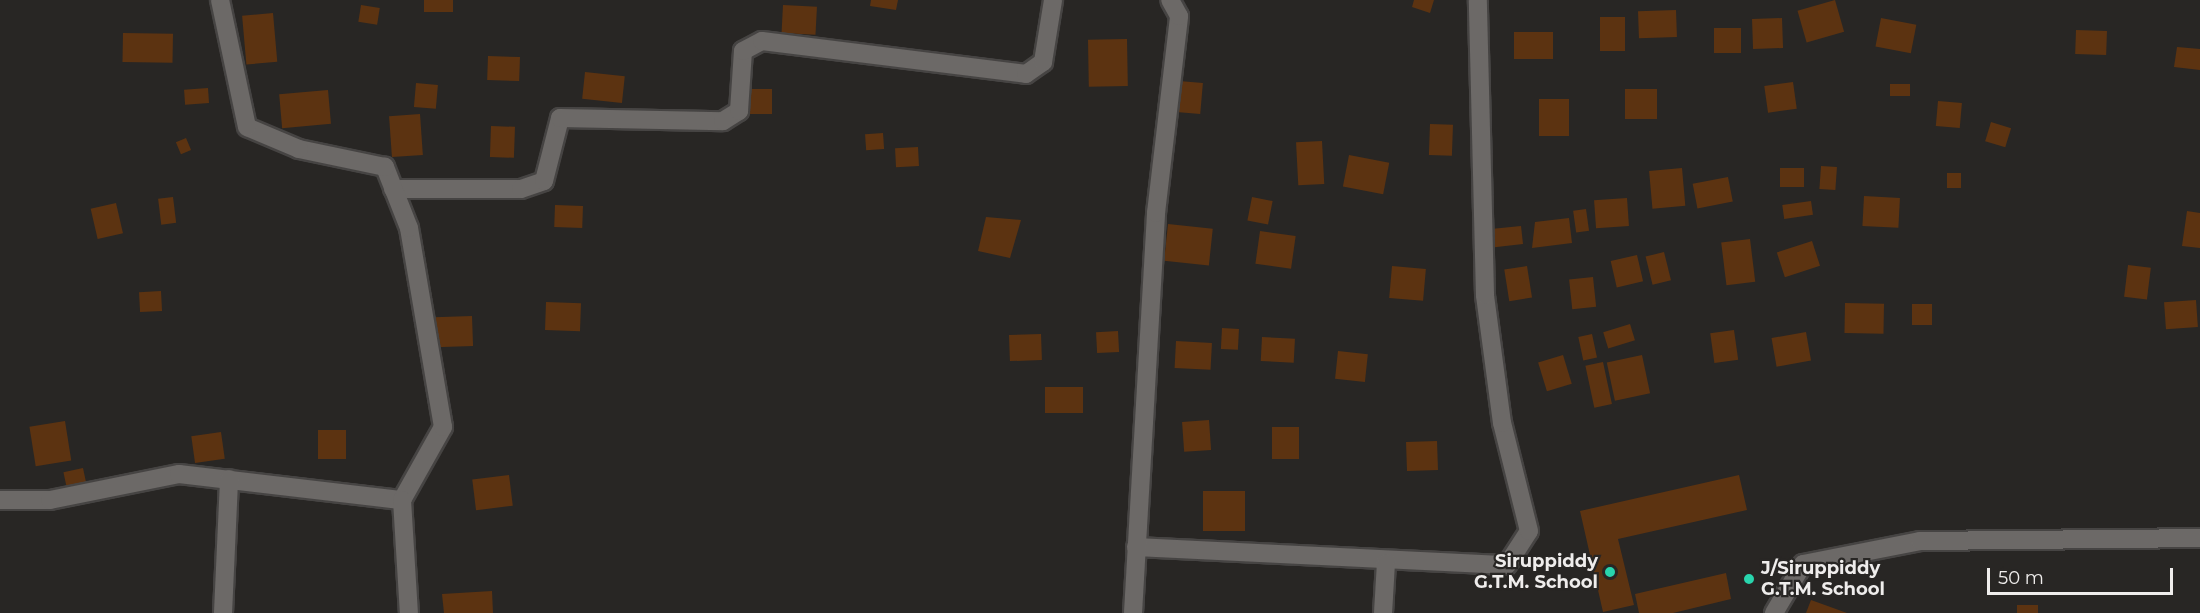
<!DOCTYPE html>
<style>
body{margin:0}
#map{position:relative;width:2200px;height:613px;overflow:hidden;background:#282624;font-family:Montserrat,sans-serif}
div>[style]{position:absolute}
.building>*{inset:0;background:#5c3311;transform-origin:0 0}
.roads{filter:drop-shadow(2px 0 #464443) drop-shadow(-2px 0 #464443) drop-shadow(0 2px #464443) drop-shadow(0 -2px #464443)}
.minor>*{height:18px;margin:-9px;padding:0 9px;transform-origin:9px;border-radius:9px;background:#6c6967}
.dots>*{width:16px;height:16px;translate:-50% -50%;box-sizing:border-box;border:3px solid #282624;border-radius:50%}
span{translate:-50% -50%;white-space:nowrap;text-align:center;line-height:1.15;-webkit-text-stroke:4.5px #282624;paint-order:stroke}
.poi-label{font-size:18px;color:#efedec;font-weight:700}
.right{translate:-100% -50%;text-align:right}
.left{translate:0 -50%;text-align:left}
.scale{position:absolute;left:1987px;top:568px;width:186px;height:27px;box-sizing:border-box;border:3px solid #efedec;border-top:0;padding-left:8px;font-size:18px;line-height:21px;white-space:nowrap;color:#efedec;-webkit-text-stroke:4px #282624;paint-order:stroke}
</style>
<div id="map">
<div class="building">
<div style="left:424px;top:0;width:29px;height:12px"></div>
<div style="clip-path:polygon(871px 0,898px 0,896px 10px,870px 6px)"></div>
<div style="clip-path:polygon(1414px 0,1434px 0,1430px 13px,1412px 7px)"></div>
<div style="left:1835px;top:0;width:33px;height:39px;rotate:74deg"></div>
<div style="left:361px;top:5px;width:19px;height:17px;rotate:9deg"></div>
<div style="left:783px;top:5px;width:34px;height:28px;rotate:3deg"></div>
<div style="left:1676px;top:10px;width:27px;height:38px;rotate:88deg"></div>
<div style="left:273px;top:13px;width:49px;height:31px;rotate:85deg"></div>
<div style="left:1600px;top:17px;width:25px;height:34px"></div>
<div style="left:1782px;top:18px;width:30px;height:30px;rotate:88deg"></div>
<div style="left:1881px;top:18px;width:36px;height:29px;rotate:11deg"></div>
<div style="left:1714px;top:28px;width:27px;height:25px"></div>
<div style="left:2076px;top:30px;width:31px;height:24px;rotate:2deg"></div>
<div style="left:1514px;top:32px;width:39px;height:27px"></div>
<div style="left:123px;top:33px;width:50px;height:29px;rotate:1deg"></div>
<div style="left:1127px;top:39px;width:47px;height:39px;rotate:89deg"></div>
<div style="clip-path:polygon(2177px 47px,2200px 49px,2200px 70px,2174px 67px)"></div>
<div style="left:488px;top:56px;width:32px;height:24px;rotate:2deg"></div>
<div style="left:585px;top:72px;width:40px;height:27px;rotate:6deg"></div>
<div style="left:1179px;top:81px;width:24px;height:31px;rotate:5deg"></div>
<div style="left:1793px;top:82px;width:27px;height:29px;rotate:82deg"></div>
<div style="left:416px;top:83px;width:22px;height:24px;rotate:5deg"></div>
<div style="left:1890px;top:84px;width:20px;height:12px"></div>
<div style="left:208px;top:88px;width:15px;height:24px;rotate:86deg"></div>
<div style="left:746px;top:89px;width:26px;height:25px"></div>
<div style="left:1657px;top:89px;width:30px;height:32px;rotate:90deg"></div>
<div style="left:328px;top:90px;width:34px;height:49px;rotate:85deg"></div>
<div style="left:1539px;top:99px;width:30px;height:37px"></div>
<div style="left:1938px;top:101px;width:24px;height:25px;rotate:5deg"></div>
<div style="left:420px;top:114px;width:41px;height:31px;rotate:86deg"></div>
<div style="left:1991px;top:122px;width:21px;height:20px;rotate:17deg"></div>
<div style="left:1430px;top:124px;width:23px;height:31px;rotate:2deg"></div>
<div style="left:491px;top:126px;width:24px;height:31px;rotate:2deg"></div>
<div style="left:883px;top:133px;width:16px;height:18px;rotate:86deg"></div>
<div style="left:186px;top:138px;width:13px;height:11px;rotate:67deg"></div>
<div style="left:1322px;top:141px;width:43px;height:26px;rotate:87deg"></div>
<div style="left:918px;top:147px;width:19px;height:23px;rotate:87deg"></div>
<div style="left:1349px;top:155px;width:41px;height:32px;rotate:11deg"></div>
<div style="left:1821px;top:166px;width:16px;height:23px;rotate:4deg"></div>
<div style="left:1682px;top:168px;width:38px;height:33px;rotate:85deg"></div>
<div style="left:1780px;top:168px;width:24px;height:19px"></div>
<div style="left:1947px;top:173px;width:14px;height:15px"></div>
<div style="left:1728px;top:177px;width:25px;height:36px;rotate:79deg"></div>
<div style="left:1864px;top:196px;width:36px;height:30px;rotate:3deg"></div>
<div style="left:173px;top:197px;width:26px;height:15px;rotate:83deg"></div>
<div style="left:1252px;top:197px;width:21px;height:24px;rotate:11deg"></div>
<div style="left:1627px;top:198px;width:28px;height:33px;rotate:86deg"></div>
<div style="left:1811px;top:201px;width:14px;height:29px;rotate:82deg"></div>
<div style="left:116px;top:203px;width:31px;height:26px;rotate:77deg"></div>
<div style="left:555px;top:205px;width:28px;height:22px;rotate:2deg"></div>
<div style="left:1586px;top:209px;width:22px;height:13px;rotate:82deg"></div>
<div style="clip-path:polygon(2187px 211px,2200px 213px,2200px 248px,2182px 246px)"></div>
<div style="clip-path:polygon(986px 217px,1021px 220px,1010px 258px,978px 251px)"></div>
<div style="clip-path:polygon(1569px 218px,1572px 243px,1532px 248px,1535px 222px)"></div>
<div style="left:1168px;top:224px;width:45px;height:37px;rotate:6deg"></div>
<div style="clip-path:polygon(1521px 226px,1523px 244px,1488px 248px,1491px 229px)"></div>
<div style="left:1260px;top:231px;width:36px;height:33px;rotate:8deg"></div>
<div style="left:1750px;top:239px;width:43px;height:29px;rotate:83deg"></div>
<div style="left:1812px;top:241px;width:26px;height:37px;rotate:72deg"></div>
<div style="left:1664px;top:252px;width:29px;height:19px;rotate:76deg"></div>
<div style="left:1637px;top:255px;width:27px;height:27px;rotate:77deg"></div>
<div style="left:2128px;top:265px;width:23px;height:32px;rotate:7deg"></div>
<div style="left:1392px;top:266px;width:34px;height:32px;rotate:5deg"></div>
<div style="left:1527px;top:266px;width:32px;height:23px;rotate:81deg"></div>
<div style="left:1593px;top:277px;width:30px;height:24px;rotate:84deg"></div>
<div style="left:161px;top:291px;width:20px;height:22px;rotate:87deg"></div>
<div style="left:2196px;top:300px;width:27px;height:32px;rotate:86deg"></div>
<div style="left:546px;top:302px;width:35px;height:28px;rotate:2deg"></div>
<div style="left:1845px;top:303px;width:39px;height:30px;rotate:1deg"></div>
<div style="left:1912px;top:304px;width:20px;height:21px"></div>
<div style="left:472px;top:316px;width:30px;height:38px;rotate:88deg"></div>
<div style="left:1630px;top:324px;width:17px;height:28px;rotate:73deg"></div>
<div style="left:1222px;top:328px;width:17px;height:21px;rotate:3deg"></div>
<div style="left:1734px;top:330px;width:30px;height:24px;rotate:82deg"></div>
<div style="left:1118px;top:331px;width:21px;height:22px;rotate:87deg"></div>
<div style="left:1806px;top:332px;width:29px;height:35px;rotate:80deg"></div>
<div style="left:1041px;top:334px;width:26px;height:32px;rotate:88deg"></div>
<div style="left:1592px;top:334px;width:24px;height:14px;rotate:78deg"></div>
<div style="left:1262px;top:337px;width:33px;height:24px;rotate:3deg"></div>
<div style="left:1176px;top:341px;width:36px;height:27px;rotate:3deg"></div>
<div style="left:1338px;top:351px;width:30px;height:28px;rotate:6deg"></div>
<div style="left:1563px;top:355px;width:30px;height:26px;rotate:73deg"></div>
<div style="left:1642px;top:355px;width:39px;height:36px;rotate:78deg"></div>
<div style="left:1603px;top:362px;width:43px;height:18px;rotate:78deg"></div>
<div style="left:1045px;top:387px;width:38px;height:26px"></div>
<div style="left:1209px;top:420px;width:30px;height:27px;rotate:86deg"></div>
<div style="left:65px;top:421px;width:40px;height:36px;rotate:81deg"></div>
<div style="left:1299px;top:427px;width:32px;height:27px;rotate:90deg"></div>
<div style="left:318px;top:430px;width:28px;height:29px"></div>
<div style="left:221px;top:432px;width:27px;height:30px;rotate:82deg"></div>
<div style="left:1437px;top:441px;width:29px;height:31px;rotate:88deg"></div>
<div style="left:83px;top:468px;width:19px;height:20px;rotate:78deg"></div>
<div style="left:509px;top:475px;width:31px;height:37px;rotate:83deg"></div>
<div style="clip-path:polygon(1739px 475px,1747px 510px,1618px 539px,1634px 605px,1603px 612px,1580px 511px)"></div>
<div style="left:1203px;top:491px;width:42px;height:40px"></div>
<div style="clip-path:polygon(1726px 573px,1731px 599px,1673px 613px,1639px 613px,1635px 594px)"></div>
<div style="clip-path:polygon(492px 591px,493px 613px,444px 613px,442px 594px)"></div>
<div style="clip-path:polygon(1811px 600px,1847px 613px,1806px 613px)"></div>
<div style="left:2017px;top:605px;width:21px;height:8px"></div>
</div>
<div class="roads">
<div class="minor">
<div style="left:393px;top:189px;width:128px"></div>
<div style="left:521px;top:189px;width:24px;rotate:-19deg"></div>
<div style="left:544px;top:181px;width:65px;rotate:-75.7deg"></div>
<div style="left:560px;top:118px;width:163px;rotate:1.1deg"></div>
<div style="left:723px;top:121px;width:19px;rotate:-32deg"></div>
<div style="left:739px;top:111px;width:60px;rotate:-86.2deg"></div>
<div style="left:743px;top:51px;width:21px;rotate:-28deg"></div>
<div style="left:762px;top:41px;width:266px;rotate:7.1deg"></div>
<div style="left:1026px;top:74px;width:21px;rotate:-35deg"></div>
<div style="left:1043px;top:62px;width:63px;rotate:-80.8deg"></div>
<div style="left:0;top:500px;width:50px"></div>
<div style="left:50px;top:500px;width:132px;rotate:-11.4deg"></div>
<div style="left:179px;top:474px;width:225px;rotate:6.7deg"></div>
<div style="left:402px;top:500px;width:84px;rotate:-60.7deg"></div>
<div style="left:443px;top:427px;width:202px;rotate:-99.7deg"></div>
<div style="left:409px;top:228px;width:66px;rotate:-111.5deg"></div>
<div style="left:385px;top:167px;width:88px;rotate:-168.2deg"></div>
<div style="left:299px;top:149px;width:56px;rotate:-157.1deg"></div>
<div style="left:247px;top:127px;width:130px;rotate:-102deg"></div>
<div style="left:402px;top:500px;width:113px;rotate:86.5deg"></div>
<div style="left:1136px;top:547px;width:371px;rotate:2.8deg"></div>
<div style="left:1507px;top:565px;width:40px;rotate:-57.1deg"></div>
<div style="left:1529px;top:531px;width:111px;rotate:-104deg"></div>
<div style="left:1502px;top:423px;width:129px;rotate:-97.6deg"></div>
<div style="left:1485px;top:295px;width:295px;rotate:-91.4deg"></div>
<div style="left:223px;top:613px;width:134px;rotate:-87.4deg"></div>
<div style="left:1133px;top:613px;width:401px;rotate:-86.7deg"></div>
<div style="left:1156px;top:213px;width:198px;rotate:-83.3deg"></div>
<div style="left:1179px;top:16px;width:18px;rotate:-119deg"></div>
<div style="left:1383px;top:613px;width:50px;rotate:-86.6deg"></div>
<div style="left:1774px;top:613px;width:57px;rotate:-59.4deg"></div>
<div style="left:1803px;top:564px;width:119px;rotate:-11.1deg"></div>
<div style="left:1920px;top:541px;width:280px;rotate:-0.6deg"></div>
</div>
</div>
<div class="dots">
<div style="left:1610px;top:572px;background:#29d5ad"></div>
<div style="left:1749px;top:579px;background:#29d5ad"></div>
</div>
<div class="poi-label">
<span class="right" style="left:1598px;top:572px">Siruppiddy<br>G.T.M. School</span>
<span class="left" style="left:1761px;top:579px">J/Siruppiddy<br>G.T.M. School</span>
</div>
<div class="scale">50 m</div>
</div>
